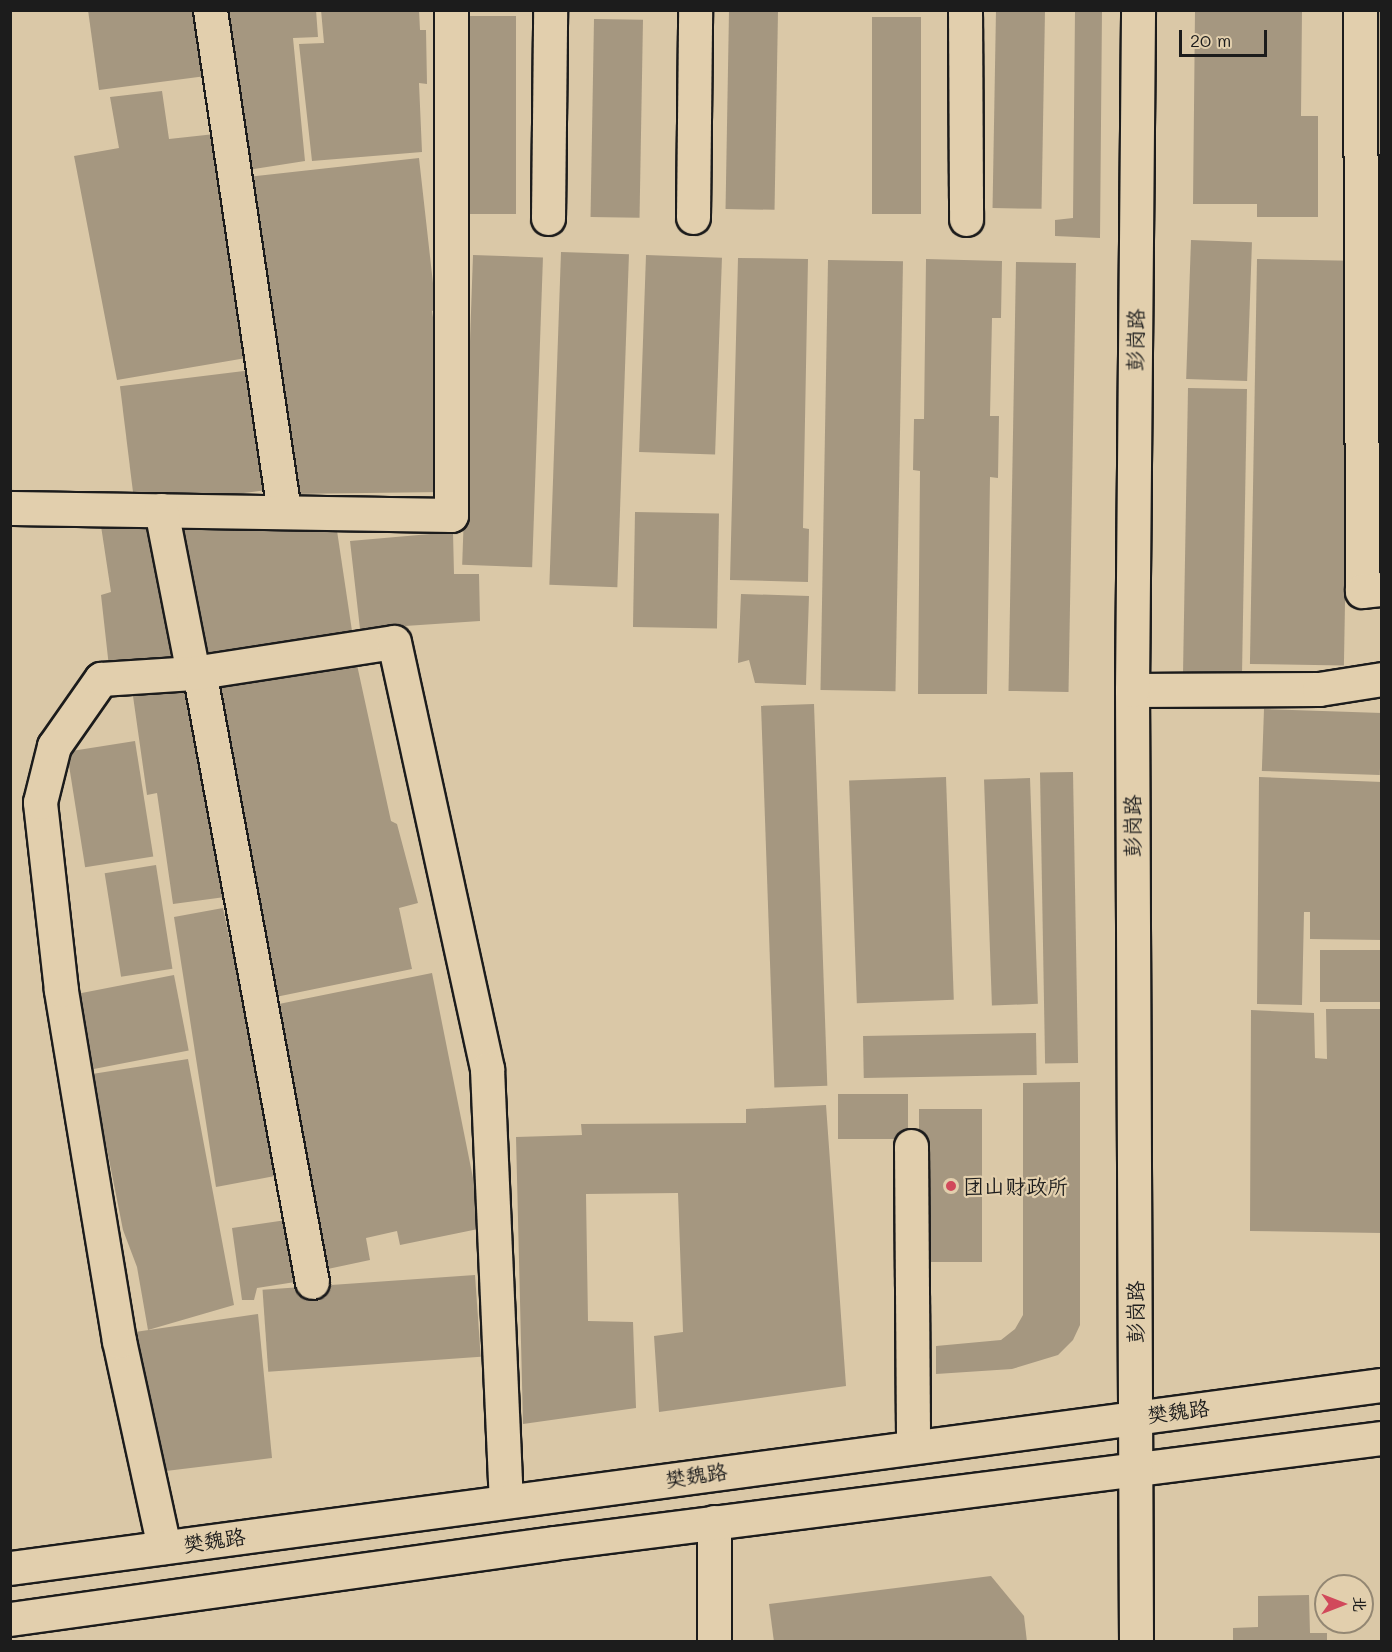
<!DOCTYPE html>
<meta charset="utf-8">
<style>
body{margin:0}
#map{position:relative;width:1392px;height:1652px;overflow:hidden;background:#dac8a7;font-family:Mali,"LXGW WenKai TC",sans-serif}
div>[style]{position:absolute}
.green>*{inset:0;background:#baab90;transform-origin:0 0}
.building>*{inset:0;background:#a59780;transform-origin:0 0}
.roads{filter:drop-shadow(2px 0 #1c1c1c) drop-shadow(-2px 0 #1c1c1c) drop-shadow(0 2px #1c1c1c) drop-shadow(0 -2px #1c1c1c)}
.minor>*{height:33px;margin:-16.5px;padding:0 16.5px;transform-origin:16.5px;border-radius:16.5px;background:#e2cfad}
.dots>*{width:16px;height:16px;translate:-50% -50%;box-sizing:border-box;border:3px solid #e2cfad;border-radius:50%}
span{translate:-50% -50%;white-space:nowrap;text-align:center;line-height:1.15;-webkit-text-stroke:4.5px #e2cfad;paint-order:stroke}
.street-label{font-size:21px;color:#1c1c1c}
.poi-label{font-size:21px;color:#1c1c1c}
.left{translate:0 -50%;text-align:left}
.frame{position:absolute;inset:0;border:12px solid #1c1c1c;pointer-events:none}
.north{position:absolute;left:1314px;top:1574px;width:60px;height:60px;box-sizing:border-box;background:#e2cfad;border:2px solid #938773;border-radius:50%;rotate:90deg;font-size:16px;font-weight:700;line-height:24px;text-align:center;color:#1c1c1c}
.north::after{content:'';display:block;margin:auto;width:21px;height:27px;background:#d1495b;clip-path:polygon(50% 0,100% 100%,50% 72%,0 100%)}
.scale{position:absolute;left:1179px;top:30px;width:88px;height:27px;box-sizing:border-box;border:3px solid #1c1c1c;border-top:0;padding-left:8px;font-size:18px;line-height:21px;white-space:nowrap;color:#1c1c1c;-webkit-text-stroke:4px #e2cfad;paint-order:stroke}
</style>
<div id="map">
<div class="green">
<div style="left:1360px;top:11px;width:22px;height:580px"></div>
</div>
<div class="building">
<div style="clip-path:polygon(88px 10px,195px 10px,206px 76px,99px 90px)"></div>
<div style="clip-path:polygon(226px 10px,316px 10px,318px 37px,293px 38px,305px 161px,241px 171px)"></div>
<div style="clip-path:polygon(321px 10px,419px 10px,420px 30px,426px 30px,427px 84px,419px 83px,422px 152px,312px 161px,299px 44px,324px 43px)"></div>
<div style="left:996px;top:10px;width:49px;height:198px;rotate:1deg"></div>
<div style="clip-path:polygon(1075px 10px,1102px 10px,1100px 238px,1055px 236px,1055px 220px,1073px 218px)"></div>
<div style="clip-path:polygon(1195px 10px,1302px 10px,1301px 116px,1318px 116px,1318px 217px,1257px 217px,1257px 204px,1193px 204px)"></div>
<div style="left:729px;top:11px;width:49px;height:198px;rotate:1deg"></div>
<div style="left:467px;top:16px;width:49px;height:198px"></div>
<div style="left:872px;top:17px;width:49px;height:197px"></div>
<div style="left:594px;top:19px;width:49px;height:198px;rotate:1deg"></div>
<div style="clip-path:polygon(162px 91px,169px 139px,215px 134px,252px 357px,117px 380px,74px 156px,119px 148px,110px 97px)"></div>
<div style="clip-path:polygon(419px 158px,436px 310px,432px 311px,446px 399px,443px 492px,289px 494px,238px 178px)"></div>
<div style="left:1191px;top:240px;width:61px;height:139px;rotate:2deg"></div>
<div style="left:561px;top:252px;width:68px;height:333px;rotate:2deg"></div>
<div style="left:473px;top:255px;width:70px;height:310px;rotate:2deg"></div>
<div style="left:646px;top:255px;width:76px;height:197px;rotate:2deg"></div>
<div style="clip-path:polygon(738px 258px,808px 259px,803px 528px,809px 529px,808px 582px,730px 580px)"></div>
<div style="clip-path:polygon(926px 259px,1002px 261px,1001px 318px,992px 318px,990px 416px,999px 416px,998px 478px,990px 477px,987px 694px,918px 694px,920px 471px,913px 470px,914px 419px,924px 419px)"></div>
<div style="left:1257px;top:259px;width:94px;height:405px;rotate:1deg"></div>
<div style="left:828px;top:260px;width:75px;height:430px;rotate:1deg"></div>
<div style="left:1016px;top:262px;width:60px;height:429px;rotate:1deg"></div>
<div style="left:252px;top:370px;width:121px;height:133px;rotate:83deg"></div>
<div style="left:1188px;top:388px;width:59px;height:293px;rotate:1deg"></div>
<div style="left:635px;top:512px;width:84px;height:115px;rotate:1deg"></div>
<div style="clip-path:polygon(243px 515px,336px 524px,352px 631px,197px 654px,172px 530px)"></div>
<div style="clip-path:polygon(161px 521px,176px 660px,109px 667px,101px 595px,111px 592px,101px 526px)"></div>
<div style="clip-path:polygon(453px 532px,454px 574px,479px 574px,480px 621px,360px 629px,350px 541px)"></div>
<div style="clip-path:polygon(741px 594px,809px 596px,806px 685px,755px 683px,749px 660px,738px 663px)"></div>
<div style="clip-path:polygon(354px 651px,391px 821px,397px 824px,418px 903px,399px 908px,412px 969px,261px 1000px,206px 673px)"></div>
<div style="clip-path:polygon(193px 683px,225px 897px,173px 904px,157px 793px,147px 795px,132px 689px)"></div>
<div style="left:814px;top:704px;width:382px;height:53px;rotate:88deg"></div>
<div style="left:1264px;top:709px;width:118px;height:62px;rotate:2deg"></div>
<div style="left:135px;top:741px;width:117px;height:69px;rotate:81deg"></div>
<div style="left:1073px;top:772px;width:291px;height:33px;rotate:89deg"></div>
<div style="left:946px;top:777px;width:223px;height:97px;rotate:88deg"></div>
<div style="clip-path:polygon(1259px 777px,1382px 782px,1382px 940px,1310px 939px,1310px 912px,1304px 912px,1302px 1005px,1257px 1004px)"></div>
<div style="left:1030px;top:778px;width:226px;height:46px;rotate:88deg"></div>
<div style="left:156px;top:865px;width:105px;height:52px;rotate:81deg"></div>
<div style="clip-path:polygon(223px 908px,280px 1175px,216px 1187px,174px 917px)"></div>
<div style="left:1320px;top:950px;width:61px;height:52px"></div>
<div style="clip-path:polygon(432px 973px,483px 1228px,400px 1245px,397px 1231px,366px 1238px,370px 1260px,323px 1270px,269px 1006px)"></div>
<div style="left:174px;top:975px;width:77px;height:111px;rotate:79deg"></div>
<div style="clip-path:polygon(1326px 1009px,1381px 1009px,1381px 1233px,1250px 1231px,1251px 1010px,1314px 1013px,1315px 1058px,1327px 1059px)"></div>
<div style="left:1036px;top:1033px;width:42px;height:173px;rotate:89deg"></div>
<div style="clip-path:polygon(188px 1059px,234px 1305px,148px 1330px,137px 1267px,123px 1230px,92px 1074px)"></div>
<div style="clip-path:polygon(1080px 1082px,1080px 1325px,1073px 1340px,1058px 1355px,1012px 1369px,936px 1374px,936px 1346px,1001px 1340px,1015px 1329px,1023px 1315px,1023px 1083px)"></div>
<div style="left:908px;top:1094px;width:45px;height:70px;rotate:90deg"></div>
<div style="clip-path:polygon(826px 1105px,846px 1386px,659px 1412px,654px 1336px,683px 1332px,678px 1193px,586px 1194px,588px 1321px,633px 1322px,636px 1408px,523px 1424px,516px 1137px,582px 1135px,581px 1124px,746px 1123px,746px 1109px)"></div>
<div style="left:982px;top:1109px;width:153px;height:63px;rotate:90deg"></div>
<div style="clip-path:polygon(300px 1218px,308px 1280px,257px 1288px,254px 1300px,242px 1300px,232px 1228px)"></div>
<div style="left:475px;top:1275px;width:82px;height:213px;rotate:86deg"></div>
<div style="clip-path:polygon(258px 1314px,272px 1458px,166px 1471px,135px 1332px)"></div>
<div style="clip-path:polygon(991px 1576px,1024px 1616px,1027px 1642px,774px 1642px,769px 1604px)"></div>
<div style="clip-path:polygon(1309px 1595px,1310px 1633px,1327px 1633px,1327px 1642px,1233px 1642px,1233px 1628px,1258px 1627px,1258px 1596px)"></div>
</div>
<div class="roads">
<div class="minor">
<div style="left:210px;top:10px;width:507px;rotate:81.61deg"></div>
<div style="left:965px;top:10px;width:209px;rotate:89.7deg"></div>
<div style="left:1360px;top:10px;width:581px;rotate:89.8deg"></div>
<div style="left:1362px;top:591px;width:20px;rotate:-6deg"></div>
<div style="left:693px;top:217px;width:207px;rotate:-89.4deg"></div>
<div style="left:548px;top:218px;width:208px;rotate:-89.4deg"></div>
<div style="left:10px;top:508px;width:441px;rotate:0.9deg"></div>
<div style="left:451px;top:515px;width:505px;rotate:-90deg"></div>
<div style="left:161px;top:510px;width:166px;rotate:78.9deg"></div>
<div style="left:193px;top:673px;width:12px;rotate:48deg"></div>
<div style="left:201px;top:682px;width:610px;rotate:79.52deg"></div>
<div style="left:1132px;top:690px;width:187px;rotate:-0.3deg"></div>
<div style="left:1319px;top:689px;width:64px;rotate:-9deg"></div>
<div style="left:911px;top:1146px;width:300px;rotate:89.6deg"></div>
<div style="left:714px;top:1522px;width:120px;rotate:90deg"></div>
<div style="left:164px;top:1547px;width:211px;rotate:-102.3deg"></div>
<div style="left:119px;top:1341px;width:356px;rotate:-99.4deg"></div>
<div style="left:61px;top:990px;width:189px;rotate:-96.4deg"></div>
<div style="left:40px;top:802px;width:58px;rotate:-76deg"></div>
<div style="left:54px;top:746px;width:82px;rotate:-55deg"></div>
<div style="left:101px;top:679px;width:92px;rotate:-3.7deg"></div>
<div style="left:193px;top:673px;width:203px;rotate:-8.8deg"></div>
<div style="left:394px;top:642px;width:437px;rotate:77.7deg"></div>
<div style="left:487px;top:1069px;width:432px;rotate:87.5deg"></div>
<div style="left:10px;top:1568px;width:1384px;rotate:-7.6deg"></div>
<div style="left:10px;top:1619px;width:549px;rotate:-7.95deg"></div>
<div style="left:554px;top:1543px;width:835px;rotate:-7.23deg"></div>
<div style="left:1136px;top:1642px;width:952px;rotate:-90.24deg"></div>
<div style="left:1132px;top:690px;width:680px;rotate:-89.49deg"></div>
</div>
</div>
<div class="dots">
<div style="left:951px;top:1186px;background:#d1495b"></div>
</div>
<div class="street-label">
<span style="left:1135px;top:340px;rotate:-89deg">彭岗路</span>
<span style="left:1132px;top:826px;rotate:-90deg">彭岗路</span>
<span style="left:1135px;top:1312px;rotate:-90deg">彭岗路</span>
<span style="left:1178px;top:1411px;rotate:-7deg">樊魏路</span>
<span style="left:696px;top:1475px;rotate:-8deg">樊魏路</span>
<span style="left:214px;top:1540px;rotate:-8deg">樊魏路</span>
</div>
<div class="poi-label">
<span class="left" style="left:963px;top:1186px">团山财政所</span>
</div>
<div class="frame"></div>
<div class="north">北</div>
<div class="scale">20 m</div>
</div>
